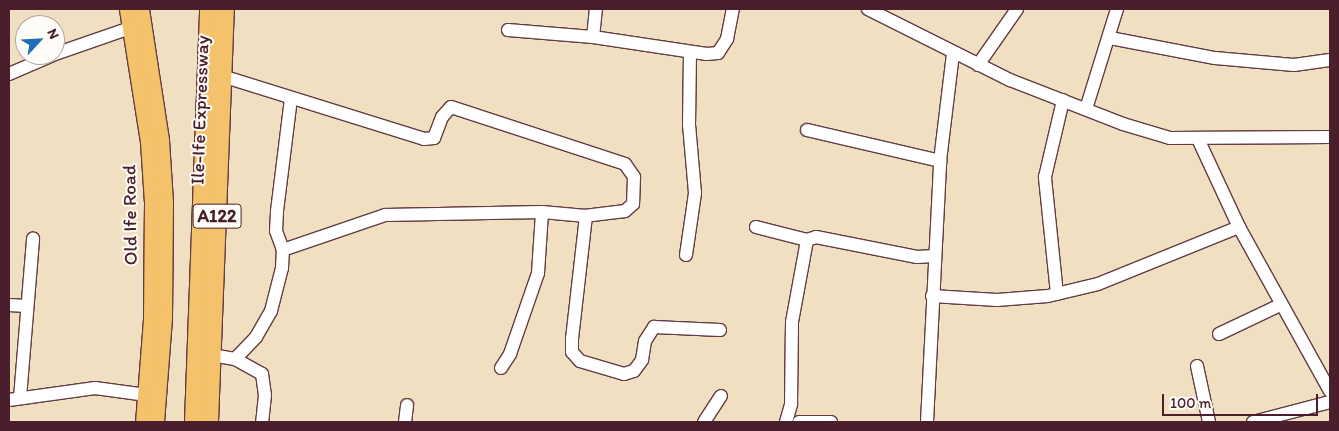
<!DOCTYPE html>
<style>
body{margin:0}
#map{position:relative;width:1339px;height:431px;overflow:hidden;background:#f0e0c1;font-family:Itim,sans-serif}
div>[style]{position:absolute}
.roads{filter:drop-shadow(1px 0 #633c42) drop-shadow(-1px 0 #633c42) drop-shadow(0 1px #633c42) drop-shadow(0 -1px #633c42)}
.minor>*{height:12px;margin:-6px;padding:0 6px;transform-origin:6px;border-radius:6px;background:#fff}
.major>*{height:15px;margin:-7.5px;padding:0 7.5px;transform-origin:7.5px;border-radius:7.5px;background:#f3c26a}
.highway>*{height:18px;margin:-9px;padding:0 9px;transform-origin:9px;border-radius:9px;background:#f3c26a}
span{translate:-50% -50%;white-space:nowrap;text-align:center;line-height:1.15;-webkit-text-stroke:4px #fdfcf7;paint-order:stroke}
.shield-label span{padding:1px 4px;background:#fdfcf7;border:1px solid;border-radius:4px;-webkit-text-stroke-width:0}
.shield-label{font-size:18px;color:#4a1f2b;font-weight:700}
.street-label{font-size:19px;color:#4a1f2b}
.frame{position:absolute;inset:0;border:10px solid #4a1f2b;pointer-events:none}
.north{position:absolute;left:15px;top:15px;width:50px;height:50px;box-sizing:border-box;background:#fdfcf7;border:1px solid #b5a4a5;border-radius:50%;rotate:65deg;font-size:14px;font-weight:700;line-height:20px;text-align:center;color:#4a1f2b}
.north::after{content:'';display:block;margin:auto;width:18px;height:22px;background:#1f6fb2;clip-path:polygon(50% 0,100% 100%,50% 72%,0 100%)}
.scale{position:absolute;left:1162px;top:394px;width:156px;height:22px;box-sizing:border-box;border:2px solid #4a1f2b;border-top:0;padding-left:6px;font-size:15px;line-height:18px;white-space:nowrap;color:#4a1f2b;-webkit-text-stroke:4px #fdfcf7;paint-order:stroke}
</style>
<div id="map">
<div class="roads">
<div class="minor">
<div style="left:868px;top:9px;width:159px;rotate:26.6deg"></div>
<div style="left:1010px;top:80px;width:121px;rotate:21.3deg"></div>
<div style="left:1123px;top:124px;width:49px;rotate:16.6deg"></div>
<div style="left:1170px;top:138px;width:160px;rotate:-0.4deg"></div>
<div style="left:508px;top:30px;width:85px;rotate:4.7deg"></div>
<div style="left:593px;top:37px;width:115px;rotate:8.5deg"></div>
<div style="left:707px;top:54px;width:11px;rotate:-5deg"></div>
<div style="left:718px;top:53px;width:17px;rotate:-57deg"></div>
<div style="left:727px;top:39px;width:31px;rotate:-79deg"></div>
<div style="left:593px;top:37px;width:28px;rotate:-84deg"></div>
<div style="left:1110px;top:38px;width:107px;rotate:10.8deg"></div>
<div style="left:1215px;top:58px;width:79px;rotate:5.1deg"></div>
<div style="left:1294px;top:65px;width:36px;rotate:-8deg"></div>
<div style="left:55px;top:54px;width:79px;rotate:-19.1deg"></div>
<div style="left:978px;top:65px;width:68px;rotate:-55.1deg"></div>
<div style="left:9px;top:74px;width:48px;rotate:-23.4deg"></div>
<div style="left:222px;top:76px;width:212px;rotate:17.3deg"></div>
<div style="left:424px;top:139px;width:10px;rotate:-6deg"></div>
<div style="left:434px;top:138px;width:22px;rotate:-69deg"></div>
<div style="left:442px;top:117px;width:13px;rotate:-48deg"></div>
<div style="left:451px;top:107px;width:183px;rotate:18.1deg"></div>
<div style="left:625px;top:164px;width:16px;rotate:55deg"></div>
<div style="left:634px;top:177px;width:27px;rotate:92deg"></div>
<div style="left:633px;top:204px;width:11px;rotate:139deg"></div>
<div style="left:625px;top:211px;width:39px;rotate:173deg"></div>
<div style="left:586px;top:216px;width:44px;rotate:-174.8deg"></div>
<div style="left:542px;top:212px;width:157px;rotate:178.9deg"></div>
<div style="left:385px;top:215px;width:108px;rotate:161.1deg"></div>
<div style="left:1086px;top:109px;width:105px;rotate:-72.8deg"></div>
<div style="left:807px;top:130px;width:137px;rotate:13.1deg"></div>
<div style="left:1198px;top:139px;width:97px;rotate:65deg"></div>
<div style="left:1239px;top:227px;width:188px;rotate:61deg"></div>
<div style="left:586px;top:216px;width:123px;rotate:96.5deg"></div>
<div style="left:572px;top:338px;width:14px;rotate:90deg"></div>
<div style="left:572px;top:352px;width:12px;rotate:48deg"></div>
<div style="left:580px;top:361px;width:46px;rotate:16.5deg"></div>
<div style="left:624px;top:374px;width:10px;rotate:-17deg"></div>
<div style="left:634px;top:371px;width:14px;rotate:-54deg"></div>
<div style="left:642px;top:360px;width:19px;rotate:-81deg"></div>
<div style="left:645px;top:341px;width:17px;rotate:-57deg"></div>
<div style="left:654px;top:327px;width:66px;rotate:2.6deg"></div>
<div style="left:756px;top:227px;width:53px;rotate:14.3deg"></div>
<div style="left:807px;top:240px;width:9px;rotate:-18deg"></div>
<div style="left:816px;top:237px;width:103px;rotate:11.2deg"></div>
<div style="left:917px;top:257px;width:17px;rotate:-3deg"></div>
<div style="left:686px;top:255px;width:63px;rotate:-81.7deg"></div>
<div style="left:695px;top:193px;width:68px;rotate:-95deg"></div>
<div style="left:689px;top:125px;width:72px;rotate:-89.2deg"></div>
<div style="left:1057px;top:294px;width:118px;rotate:-95.9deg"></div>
<div style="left:1045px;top:177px;width:79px;rotate:-76.8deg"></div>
<div style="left:932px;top:296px;width:65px;rotate:3.5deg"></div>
<div style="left:997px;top:300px;width:51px;rotate:-4.5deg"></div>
<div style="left:1048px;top:296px;width:51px;rotate:-13.5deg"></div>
<div style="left:1098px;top:284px;width:152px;rotate:-22deg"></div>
<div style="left:9px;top:305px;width:17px;rotate:3deg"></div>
<div style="left:1219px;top:334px;width:68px;rotate:-25.4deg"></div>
<div style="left:212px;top:355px;width:23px;rotate:10deg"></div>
<div style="left:235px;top:359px;width:31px;rotate:29deg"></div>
<div style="left:262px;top:374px;width:21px;rotate:82deg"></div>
<div style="left:265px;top:395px;width:27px;rotate:96deg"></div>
<div style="left:235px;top:359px;width:30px;rotate:-46deg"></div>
<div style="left:256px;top:337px;width:30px;rotate:-60deg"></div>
<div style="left:271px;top:311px;width:44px;rotate:-75.7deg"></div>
<div style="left:282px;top:268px;width:18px;rotate:-87deg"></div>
<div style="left:283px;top:250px;width:20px;rotate:-110deg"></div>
<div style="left:276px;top:231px;width:20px;rotate:-87deg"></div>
<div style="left:277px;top:211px;width:113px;rotate:-82.9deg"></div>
<div style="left:1197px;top:366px;width:57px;rotate:77.9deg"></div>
<div style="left:501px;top:368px;width:17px;rotate:-57deg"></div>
<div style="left:510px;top:354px;width:86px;rotate:-70.9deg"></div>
<div style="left:538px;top:273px;width:61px;rotate:-86.2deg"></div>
<div style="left:20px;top:398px;width:160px;rotate:-85.3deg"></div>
<div style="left:9px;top:400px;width:87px;rotate:-7.9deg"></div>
<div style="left:95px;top:388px;width:52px;rotate:7.7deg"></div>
<div style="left:405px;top:422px;width:17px;rotate:-83deg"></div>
<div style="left:704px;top:422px;width:31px;rotate:-57deg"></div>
<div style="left:786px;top:422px;width:19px;rotate:-74deg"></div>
<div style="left:791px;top:404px;width:82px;rotate:-89.3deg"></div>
<div style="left:792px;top:322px;width:83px;rotate:-79.6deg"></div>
<div style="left:799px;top:422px;width:32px"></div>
<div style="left:927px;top:422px;width:261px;rotate:-87.1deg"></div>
<div style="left:940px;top:161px;width:109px;rotate:-83.1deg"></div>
<div style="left:1253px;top:422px;width:80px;rotate:-14.6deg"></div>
</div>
<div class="major">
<div style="left:127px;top:9px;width:135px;rotate:81deg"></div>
<div style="left:148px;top:142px;width:61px;rotate:86.2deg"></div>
<div style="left:152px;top:203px;width:116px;rotate:90.5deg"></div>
<div style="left:151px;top:319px;width:103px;rotate:94.4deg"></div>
<div style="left:141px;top:9px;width:133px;rotate:81.3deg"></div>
<div style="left:161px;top:140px;width:62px;rotate:86.3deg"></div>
<div style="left:165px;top:202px;width:116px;rotate:90.5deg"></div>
<div style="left:164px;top:318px;width:104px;rotate:94.4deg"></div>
</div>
<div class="highway">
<div style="left:194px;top:422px;width:413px;rotate:-87.9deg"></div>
<div style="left:209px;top:422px;width:413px;rotate:-87.8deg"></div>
</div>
</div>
<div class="shield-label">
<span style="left:217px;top:216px">A122</span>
</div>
<div class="street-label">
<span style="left:200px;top:110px;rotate:-88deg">Ile-Ife Expressway</span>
<span style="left:130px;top:215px;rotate:-91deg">Old Ife Road</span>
</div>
<div class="frame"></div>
<div class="north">N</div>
<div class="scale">100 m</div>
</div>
